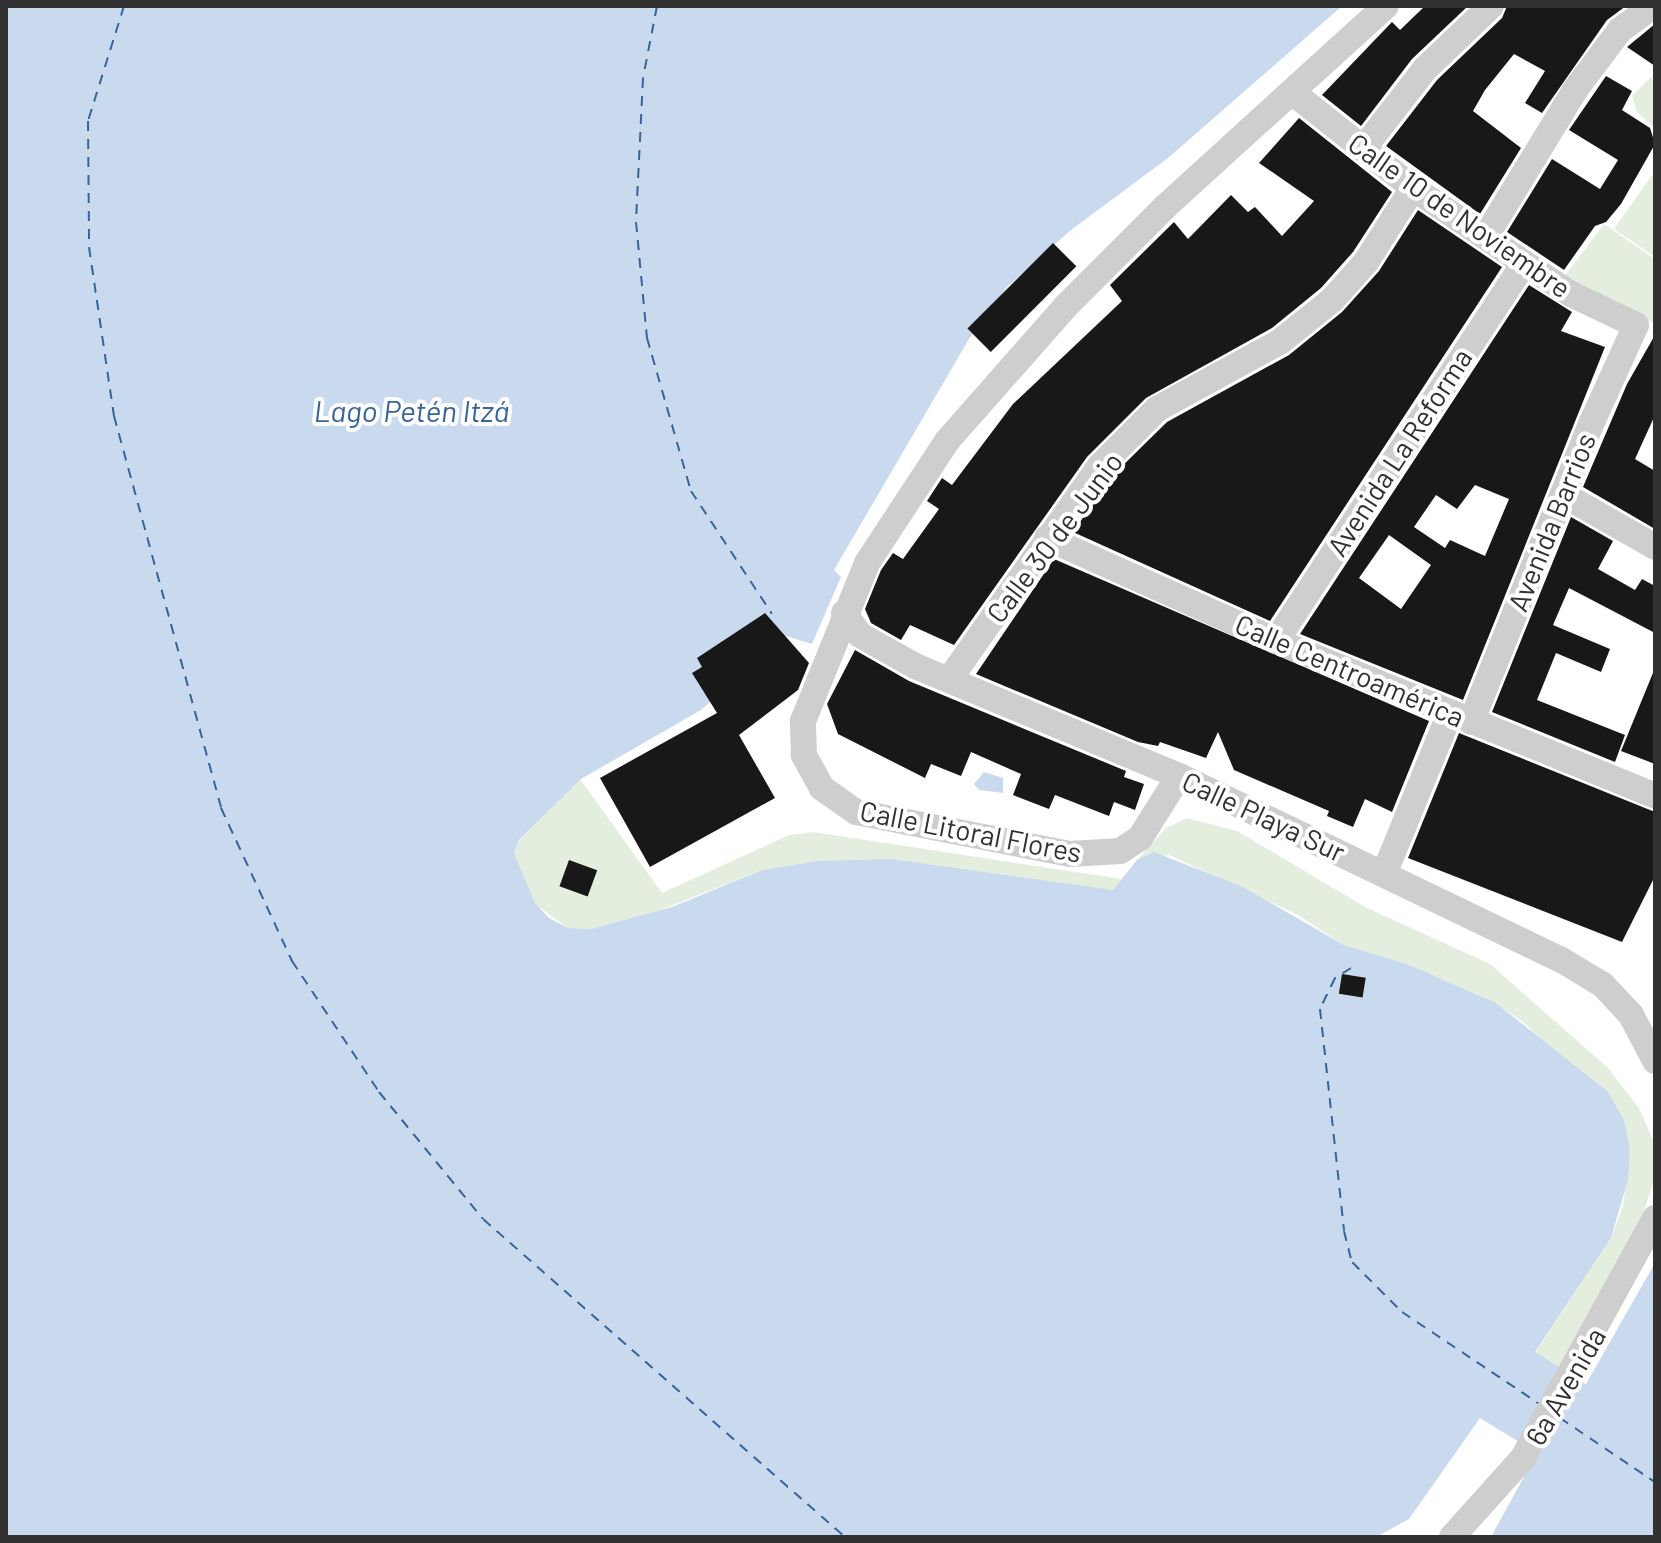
<!DOCTYPE html>
<meta charset="utf-8">
<style>
body{margin:0}
#map{position:relative;width:1661px;height:1543px;overflow:hidden;background:#fff;font-family:Barlow,sans-serif}
div>[style]{position:absolute}
.green>*{inset:0;background:#e4eede}
.water>*{inset:0;background:#c9daef}
.ferry>*{height:2px;margin-top:-1px;transform-origin:0;background:repeating-linear-gradient(90deg,#37649a 0 10px,transparent 0 18px)}
.building>*{inset:0;background:#181818;transform-origin:0 0}
.minor>*{height:26px;margin:-13px;padding:0 13px;transform-origin:13px;border-radius:13px;background:#cecece}
span{translate:-50% -50%;white-space:nowrap;text-align:center;line-height:1.15;-webkit-text-stroke:8px #fff;paint-order:stroke}
.street-label{font-size:28px;color:#313131}
.water-label{font-size:30px;color:#37649a;font-style:italic}
.frame{position:absolute;inset:0;border:8px solid #313131;pointer-events:none}
</style>
<div id="map">
<div class="green">
<div style="clip-path:polygon(1651px 77px,1655px 87px,1655px 128px,1637px 112px,1632px 96px)"></div>
<div style="clip-path:polygon(1655px 171px,1655px 257px,1614px 229px)"></div>
<div style="clip-path:polygon(1604px 224px,1655px 259px,1655px 324px,1564px 277px)"></div>
<div style="clip-path:polygon(580px 779px,662px 893px,789px 835px,813px 832px,1122px 879px,1114px 890px,762px 870px,650px 914px,591px 929px,568px 928px,535px 904px,514px 853px,519px 841px)"></div>
<div style="clip-path:polygon(1187px 818px,1237px 831px,1365px 907px,1490px 964px,1608px 1068px,1639px 1108px,1653px 1140px,1655px 1177px,1644px 1211px,1558px 1367px,1535px 1353px,1611px 1238px,1623px 1206px,1630px 1151px,1528px 1026px,1496px 1003px,1410px 965px,1344px 945px,1298px 915px,1169px 855px,1137px 860px,1166px 828px)"></div>
</div>
<div class="water">
<div style="clip-path:polygon(6px 6px,1342px 6px,1168px 158px,1071px 230px,1007px 287px,969px 339px,834px 570px,841px 577px,812px 644px,786px 636px,701px 710px,581px 779px,519px 840px,514px 853px,535px 903px,549px 918px,568px 928px,591px 929px,672px 907px,762px 870px,819px 861px,891px 859px,1113px 890px,1137px 860px,1154px 852px,1243px 887px,1344px 945px,1410px 965px,1496px 1003px,1608px 1092px,1624px 1120px,1630px 1151px,1628px 1180px,1611px 1238px,1535px 1352px,1586px 1384px,1655px 1263px,1655px 1537px,1491px 1537px,1537px 1453px,1480px 1418px,1409px 1519px,1376px 1537px,6px 1537px)"></div>
<div style="clip-path:polygon(984px 772px,1003px 778px,1003px 793px,979px 790px,974px 784px)"></div>
</div>
<div class="ferry">
<div style="left:124px;top:6px;width:121px;rotate:107.4deg"></div>
<div style="left:88px;top:121px;width:126px;rotate:89.5deg"></div>
<div style="left:89px;top:247px;width:171px;rotate:81.6deg"></div>
<div style="left:114px;top:416px;width:406px;rotate:74.7deg"></div>
<div style="left:221px;top:808px;width:169px;rotate:65.1deg"></div>
<div style="left:292px;top:961px;width:157px;rotate:56.4deg"></div>
<div style="left:379px;top:1092px;width:164px;rotate:50.7deg"></div>
<div style="left:483px;top:1219px;width:482px;rotate:41.3deg"></div>
<div style="left:657px;top:6px;width:73px;rotate:101deg"></div>
<div style="left:643px;top:78px;width:144px;rotate:92.8deg"></div>
<div style="left:636px;top:222px;width:117px;rotate:84.6deg"></div>
<div style="left:647px;top:338px;width:159px;rotate:74deg"></div>
<div style="left:691px;top:491px;width:147px;rotate:56.6deg"></div>
<div style="left:1351px;top:968px;width:19px;rotate:148deg"></div>
<div style="left:1335px;top:978px;width:34px;rotate:116deg"></div>
<div style="left:1320px;top:1009px;width:223px;rotate:83.8deg"></div>
<div style="left:1344px;top:1231px;width:32px;rotate:76deg"></div>
<div style="left:1352px;top:1262px;width:71px;rotate:45deg"></div>
<div style="left:1402px;top:1312px;width:164px;rotate:33.8deg"></div>
<div style="left:1560px;top:1418px;width:115px;rotate:34deg"></div>
</div>
<div class="building">
<div style="clip-path:polygon(1425px 6px,1468px 6px,1412px 59px,1361px 126px,1322px 95px,1392px 22px,1400px 30px)"></div>
<div style="clip-path:polygon(1507px 6px,1626px 6px,1607px 20px,1542px 113px,1525px 103px,1545px 71px,1514px 54px,1485px 90px,1473px 111px,1521px 148px,1480px 214px,1386px 146px,1437px 80px,1502px 18px)"></div>
<div style="clip-path:polygon(1655px 24px,1655px 66px,1627px 47px)"></div>
<div style="clip-path:polygon(1606px 76px,1632px 91px,1622px 110px,1650px 128px,1655px 144px,1621px 204px,1606px 222px,1595px 226px,1564px 270px,1507px 232px,1552px 159px,1600px 189px,1618px 160px,1569px 130px)"></div>
<div style="clip-path:polygon(1299px 118px,1392px 192px,1353px 252px,1321px 288px,1272px 328px,1146px 398px,1087px 457px,954px 645px,910px 625px,901px 640px,871px 623px,865px 609px,881px 570px,893px 553px,903px 559px,939px 509px,927px 501px,942px 478px,952px 485px,1013px 404px,1122px 301px,1110px 285px,1174px 222px,1188px 239px,1231px 195px,1248px 212px,1255px 207px,1282px 236px,1314px 201px,1259px 163px)"></div>
<div style="clip-path:polygon(1418px 210px,1502px 267px,1270px 621px,1073px 532px,1112px 476px,1167px 422px,1289px 355px,1342px 312px,1379px 271px)"></div>
<div style="left:1053px;top:243px;width:33px;height:121px;rotate:45deg"></div>
<div style="clip-path:polygon(evenodd,1529px 285px,1572px 312px,1561px 331px,1605px 347px,1463px 700px,1300px 634px,1529px 285px,1475px 485px,1509px 499px,1485px 556px,1450px 540px,1445px 548px,1414px 527px,1436px 495px,1457px 509px,1475px 485px,1529px 285px,1389px 535px,1431px 565px,1401px 609px,1359px 578px,1389px 535px)"></div>
<div style="clip-path:polygon(1655px 335px,1655px 415px,1635px 459px,1655px 471px,1655px 529px,1583px 487px,1627px 384px)"></div>
<div style="clip-path:polygon(1571px 517px,1613px 541px,1598px 569px,1635px 590px,1642px 579px,1655px 586px,1655px 633px,1569px 588px,1553px 625px,1610px 649px,1601px 672px,1556px 653px,1537px 700px,1625px 735px,1615px 762px,1492px 712px)"></div>
<div style="clip-path:polygon(1054px 559px,1429px 721px,1392px 812px,1365px 799px,1353px 827px,1327px 816px,1329px 811px,1234px 770px,1218px 732px,1206px 758px,1160px 742px,1158px 746px,1138px 742px,976px 674px)"></div>
<div style="clip-path:polygon(765px 613px,809px 663px,798px 690px,739px 735px,775px 798px,650px 867px,600px 778px,717px 713px,692px 673px,702px 667px,697px 658px)"></div>
<div style="clip-path:polygon(855px 650px,909px 681px,1126px 771px,1124px 777px,1144px 784px,1135px 810px,1114px 802px,1109px 816px,1055px 795px,1049px 809px,1013px 795px,1021px 774px,971px 752px,961px 776px,931px 764px,925px 778px,838px 734px,827px 704px)"></div>
<div style="clip-path:polygon(1655px 668px,1655px 764px,1621px 751px)"></div>
<div style="clip-path:polygon(1459px 733px,1655px 812px,1655px 876px,1622px 942px,1408px 858px)"></div>
<div style="left:569px;top:860px;width:30px;height:28px;rotate:20deg"></div>
<div style="left:1342px;top:974px;width:24px;height:20px;rotate:9deg"></div>
</div>
<div class="minor">
<div style="left:1292px;top:92px;width:154px;rotate:38.4deg"></div>
<div style="left:1413px;top:188px;width:134px;rotate:34deg"></div>
<div style="left:1524px;top:263px;width:56px;rotate:33.4deg"></div>
<div style="left:1571px;top:294px;width:72px;rotate:25.5deg"></div>
<div style="left:1636px;top:325px;width:109px;rotate:114.4deg"></div>
<div style="left:1591px;top:424px;width:321px;rotate:111.9deg"></div>
<div style="left:1363px;top:149px;width:101px;rotate:-52.2deg"></div>
<div style="left:1425px;top:69px;width:91px;rotate:-43.7deg"></div>
<div style="left:1486px;top:236px;width:171px;rotate:-58.6deg"></div>
<div style="left:1575px;top:90px;width:75px;rotate:-53.1deg"></div>
<div style="left:1620px;top:30px;width:41px;rotate:-36deg"></div>
<div style="left:1564px;top:495px;width:105px;rotate:29.7deg"></div>
<div style="left:1047px;top:538px;width:251px;rotate:24.2deg"></div>
<div style="left:1276px;top:641px;width:409px;rotate:22.2deg"></div>
<div style="left:844px;top:613px;width:27px;rotate:54deg"></div>
<div style="left:860px;top:635px;width:63px;rotate:29.4deg"></div>
<div style="left:915px;top:666px;width:286px;rotate:22.6deg"></div>
<div style="left:1179px;top:776px;width:423px;rotate:25.7deg"></div>
<div style="left:1560px;top:959px;width:50px;rotate:31.2deg"></div>
<div style="left:1603px;top:985px;width:41px;rotate:47deg"></div>
<div style="left:1631px;top:1015px;width:52px;rotate:62.4deg"></div>
<div style="left:1276px;top:641px;width:452px;rotate:-56.7deg"></div>
<div style="left:951px;top:677px;width:258px;rotate:-54.8deg"></div>
<div style="left:1100px;top:466px;width:81px;rotate:-45deg"></div>
<div style="left:1157px;top:409px;width:141px;rotate:-28.7deg"></div>
<div style="left:1281px;top:341px;width:65px;rotate:-38.8deg"></div>
<div style="left:1332px;top:300px;width:51px;rotate:-48.2deg"></div>
<div style="left:1366px;top:262px;width:88px;rotate:-57.6deg"></div>
<div style="left:1179px;top:776px;width:73px;rotate:122.2deg"></div>
<div style="left:1140px;top:838px;width:24px;rotate:147deg"></div>
<div style="left:1120px;top:851px;width:50px;rotate:176.6deg"></div>
<div style="left:1070px;top:854px;width:218px;rotate:-168.9deg"></div>
<div style="left:856px;top:812px;width:42px;rotate:-144.8deg"></div>
<div style="left:822px;top:788px;width:38px;rotate:-119deg"></div>
<div style="left:804px;top:755px;width:34px;rotate:-92deg"></div>
<div style="left:803px;top:721px;width:170px;rotate:-67.9deg"></div>
<div style="left:867px;top:563px;width:146px;rotate:-56.7deg"></div>
<div style="left:947px;top:441px;width:179px;rotate:-48.6deg"></div>
<div style="left:1065px;top:307px;width:143px;rotate:-45deg"></div>
<div style="left:1166px;top:206px;width:297px;rotate:-42.3deg"></div>
<div style="left:1384px;top:874px;width:174px;rotate:-67.7deg"></div>
<div style="left:1452px;top:1537px;width:106px;rotate:-48.1deg"></div>
<div style="left:1523px;top:1458px;width:274px;rotate:-61.2deg"></div>
</div>
<div class="street-label">
<span style="left:1460px;top:215px;rotate:35deg">Calle 10 de Noviembre</span>
<span style="left:1399px;top:452px;rotate:-57deg">Avenida La Reforma</span>
<span style="left:1551px;top:522px;rotate:-68deg">Avenida Barrios</span>
<span style="left:1054px;top:537px;rotate:-53deg">Calle 30 de Junio</span>
<span style="left:1350px;top:670px;rotate:23deg">Calle Centroamérica</span>
<span style="left:1264px;top:816px;rotate:25deg">Calle Playa Sur</span>
<span style="left:971px;top:831px;rotate:11deg">Calle Litoral Flores</span>
<span style="left:1565px;top:1386px;rotate:-60deg">6a Avenida</span>
</div>
<div class="water-label">
<span style="left:411px;top:410px">Lago Petén Itzá</span>
</div>
<div class="frame"></div>
</div>
